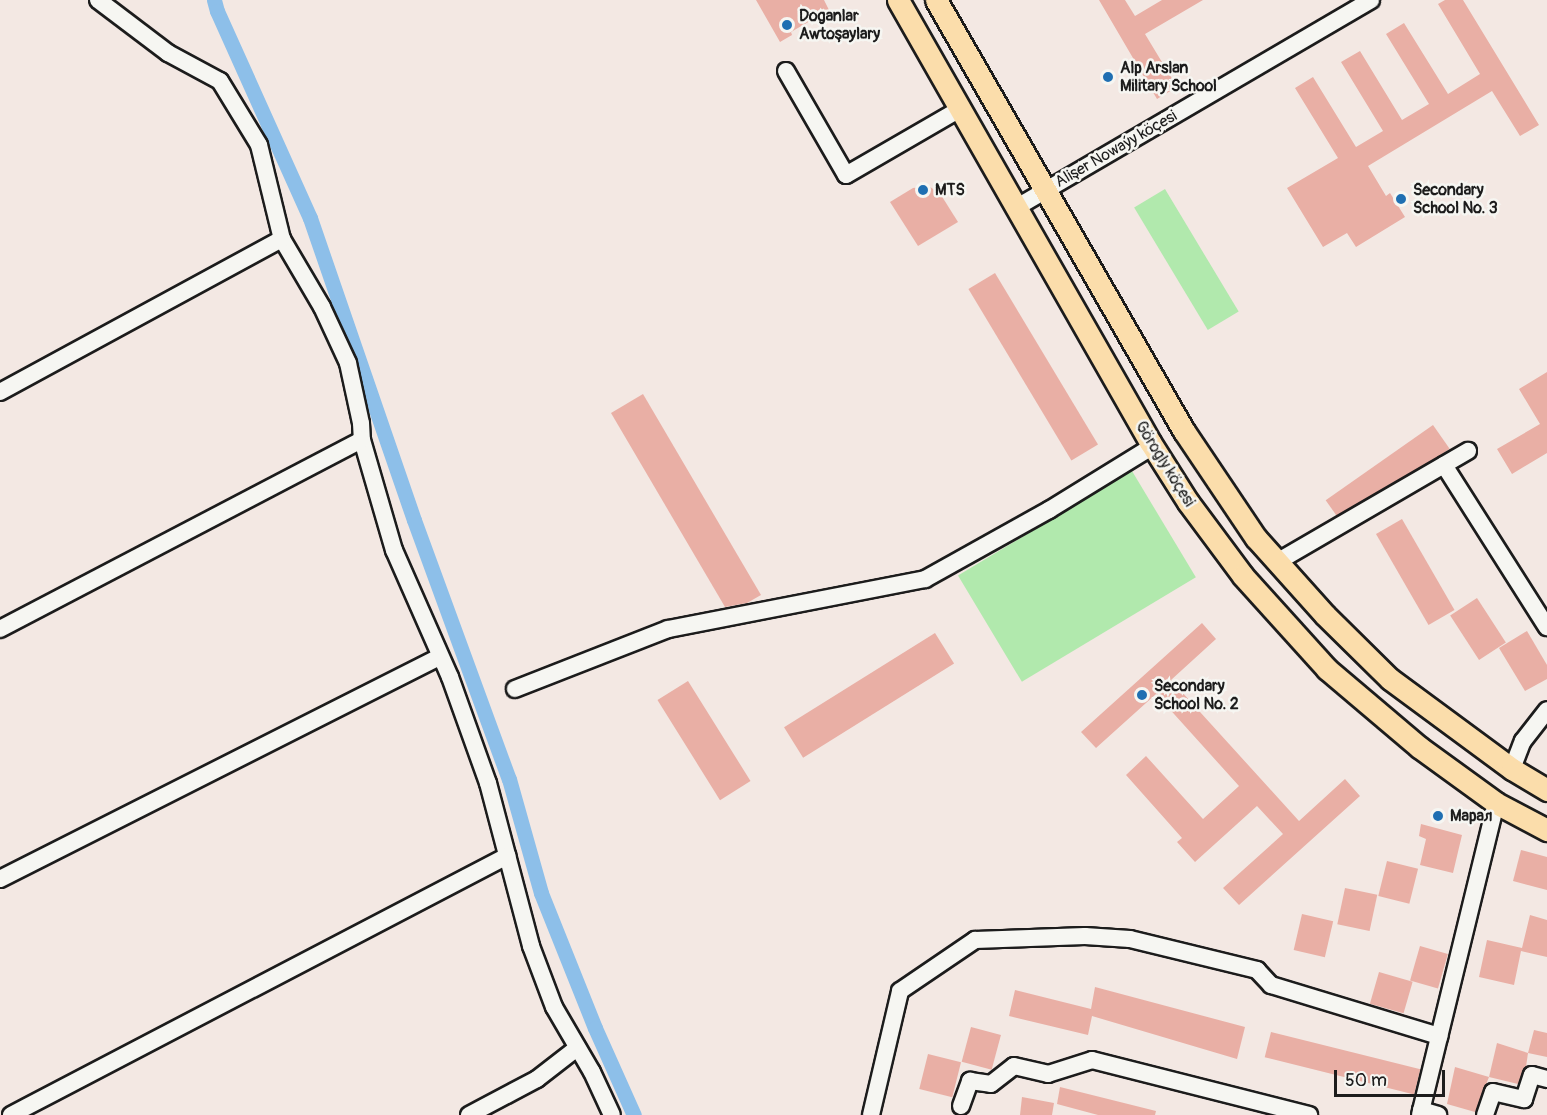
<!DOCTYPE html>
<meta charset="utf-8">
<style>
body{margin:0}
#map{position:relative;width:1547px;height:1115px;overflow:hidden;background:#f3e8e3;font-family:Pangolin,sans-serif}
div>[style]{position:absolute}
.green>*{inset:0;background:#b1e9ad;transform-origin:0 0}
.canal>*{height:15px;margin:-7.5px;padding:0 7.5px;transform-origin:7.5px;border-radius:7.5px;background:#8dbfe9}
.building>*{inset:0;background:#e9afa5;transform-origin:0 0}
.roads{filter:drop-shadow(2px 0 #1c1c1c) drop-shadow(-2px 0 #1c1c1c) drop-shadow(0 2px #1c1c1c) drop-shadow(0 -2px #1c1c1c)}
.minor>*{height:16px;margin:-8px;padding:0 8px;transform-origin:8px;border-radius:8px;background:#f6f6f2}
.major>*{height:21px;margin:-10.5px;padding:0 10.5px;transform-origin:10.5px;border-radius:10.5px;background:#fbddab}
.dots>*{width:16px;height:16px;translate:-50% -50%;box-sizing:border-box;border:3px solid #f6f6f2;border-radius:50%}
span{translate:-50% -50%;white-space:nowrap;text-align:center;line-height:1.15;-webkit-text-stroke:5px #f6f6f2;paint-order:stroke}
.poi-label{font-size:16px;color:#1c1c1c;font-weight:700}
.left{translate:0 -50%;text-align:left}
.street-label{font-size:16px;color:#1c1c1c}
.scale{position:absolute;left:1334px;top:1070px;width:111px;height:27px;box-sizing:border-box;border:3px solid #1c1c1c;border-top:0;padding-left:8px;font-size:18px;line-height:21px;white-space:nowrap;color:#1c1c1c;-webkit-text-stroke:4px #f6f6f2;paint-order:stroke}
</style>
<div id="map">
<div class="green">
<div style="left:1165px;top:189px;width:143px;height:36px;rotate:59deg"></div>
<div style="left:1132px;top:471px;width:124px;height:203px;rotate:59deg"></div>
</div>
<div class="canal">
<div style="left:214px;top:0;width:11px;rotate:75deg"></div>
<div style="left:217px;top:11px;width:227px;rotate:65.8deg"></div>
<div style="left:310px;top:218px;width:319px;rotate:71deg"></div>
<div style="left:414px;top:520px;width:276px;rotate:69.9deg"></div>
<div style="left:509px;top:779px;width:118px;rotate:74.3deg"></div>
<div style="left:541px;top:893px;width:145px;rotate:68.2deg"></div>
<div style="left:595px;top:1028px;width:95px;rotate:65.9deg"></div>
</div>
<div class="building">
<div style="clip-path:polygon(756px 0,824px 0,829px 10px,791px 32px,792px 35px,780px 42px)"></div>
<div style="clip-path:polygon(1099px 0,1125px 0,1135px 16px,1162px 0,1203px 0,1145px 34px,1177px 87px,1157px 99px)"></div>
<div style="clip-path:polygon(1445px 0,1463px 0,1539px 125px,1520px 136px,1492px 91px,1368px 166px,1386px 196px,1390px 193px,1405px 217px,1356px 247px,1347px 233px,1323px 247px,1287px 188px,1338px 158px,1295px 88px,1313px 77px,1356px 147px,1383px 131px,1341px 62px,1360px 51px,1402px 120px,1429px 104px,1386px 34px,1404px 23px,1448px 94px,1480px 74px,1438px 4px)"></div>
<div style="clip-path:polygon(929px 186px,941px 195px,958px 222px,918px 246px,890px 202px,913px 188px)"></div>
<div style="left:995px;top:273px;width:200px;height:31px;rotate:59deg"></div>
<div style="clip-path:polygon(1547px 372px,1547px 453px,1512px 474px,1497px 449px,1540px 424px,1519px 389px)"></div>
<div style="clip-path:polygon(643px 394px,761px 595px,747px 603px,725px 607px,611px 413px)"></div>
<div style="left:1433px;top:425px;width:29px;height:131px;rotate:55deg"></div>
<div style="left:1402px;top:519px;width:105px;height:30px;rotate:60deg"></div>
<div style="left:1477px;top:598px;width:53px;height:32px;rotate:57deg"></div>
<div style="clip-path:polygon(1202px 623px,1216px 639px,1171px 680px,1299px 821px,1345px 779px,1360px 796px,1239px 905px,1223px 888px,1283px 834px,1257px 806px,1195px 862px,1177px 842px,1182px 838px,1126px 775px,1146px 756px,1203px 819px,1239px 786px,1156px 694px,1096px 748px,1081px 732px)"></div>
<div style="clip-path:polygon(1527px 631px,1547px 665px,1547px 679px,1525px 691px,1499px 648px)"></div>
<div style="left:935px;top:633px;width:36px;height:178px;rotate:58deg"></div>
<div style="left:688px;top:681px;width:118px;height:36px;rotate:58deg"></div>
<div style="clip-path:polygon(1421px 824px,1462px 835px,1453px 873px,1420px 865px,1426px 839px,1419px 836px)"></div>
<div style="clip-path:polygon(1521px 850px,1547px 857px,1547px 890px,1513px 881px)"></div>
<div style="left:1387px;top:861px;width:32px;height:36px;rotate:14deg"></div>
<div style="left:1345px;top:888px;width:33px;height:37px;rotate:12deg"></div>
<div style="left:1302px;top:914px;width:32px;height:37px;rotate:13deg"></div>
<div style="clip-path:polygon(1530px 915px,1547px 920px,1547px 957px,1521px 951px,1514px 985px,1479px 977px,1487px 940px,1522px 948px)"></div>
<div style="left:1420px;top:946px;width:29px;height:36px;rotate:16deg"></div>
<div style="left:1379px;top:972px;width:35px;height:33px;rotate:16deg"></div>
<div style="clip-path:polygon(1095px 987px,1245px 1027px,1237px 1059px,1092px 1016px,1088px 1035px,1009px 1016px,1015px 990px,1091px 1009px)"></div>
<div style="left:971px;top:1027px;width:31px;height:36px;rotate:15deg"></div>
<div style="clip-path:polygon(1534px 1030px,1547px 1033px,1547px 1057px,1528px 1053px)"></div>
<div style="left:1271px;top:1032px;width:154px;height:26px;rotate:14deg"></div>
<div style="clip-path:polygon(1497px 1043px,1528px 1053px,1526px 1067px,1518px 1084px,1489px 1077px)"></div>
<div style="left:928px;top:1054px;width:34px;height:36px;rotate:14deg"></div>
<div style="clip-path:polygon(1455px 1067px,1489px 1077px,1475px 1112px,1447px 1104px)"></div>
<div style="clip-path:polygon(1060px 1087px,1156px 1111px,1155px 1115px,1098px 1115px,1057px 1104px)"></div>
<div style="clip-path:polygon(1022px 1097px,1054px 1103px,1052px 1115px,1020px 1115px)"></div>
</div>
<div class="roads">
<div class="minor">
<div style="left:98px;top:0;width:88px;rotate:37.1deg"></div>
<div style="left:168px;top:53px;width:59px;rotate:28.3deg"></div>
<div style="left:220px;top:81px;width:75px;rotate:58.6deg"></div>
<div style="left:259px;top:145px;width:97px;rotate:76.3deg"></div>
<div style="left:282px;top:239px;width:79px;rotate:59.5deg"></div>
<div style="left:322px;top:307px;width:62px;rotate:65.1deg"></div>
<div style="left:348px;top:363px;width:61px;rotate:77.8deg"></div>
<div style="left:361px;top:423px;width:17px;rotate:87deg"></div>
<div style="left:362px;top:440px;width:115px;rotate:73.8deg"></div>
<div style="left:394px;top:550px;width:139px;rotate:66.2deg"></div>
<div style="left:450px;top:677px;width:113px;rotate:70.3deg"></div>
<div style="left:488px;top:783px;width:169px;rotate:75.2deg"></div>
<div style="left:531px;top:946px;width:65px;rotate:69.3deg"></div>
<div style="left:554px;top:1007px;width:75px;rotate:59.7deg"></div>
<div style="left:592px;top:1072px;width:47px;rotate:65.1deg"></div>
<div style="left:786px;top:71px;width:120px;rotate:60deg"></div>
<div style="left:846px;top:175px;width:132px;rotate:-30.1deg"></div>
<div style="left:1017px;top:207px;width:410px;rotate:-30.3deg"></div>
<div style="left:0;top:392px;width:321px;rotate:-28.5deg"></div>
<div style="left:1444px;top:465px;width:192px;rotate:57.6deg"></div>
<div style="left:1277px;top:562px;width:221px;rotate:-30.2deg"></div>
<div style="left:0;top:629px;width:408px;rotate:-27.6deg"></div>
<div style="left:515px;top:689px;width:164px;rotate:-21.4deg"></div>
<div style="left:668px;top:629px;width:262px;rotate:-11deg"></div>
<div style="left:925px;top:579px;width:142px;rotate:-29.1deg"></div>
<div style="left:1049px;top:510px;width:122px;rotate:-31.6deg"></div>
<div style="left:1512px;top:769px;width:30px;rotate:-69deg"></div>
<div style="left:1523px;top:741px;width:39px;rotate:-52deg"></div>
<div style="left:0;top:879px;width:493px;rotate:-26.8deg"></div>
<div style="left:961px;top:1106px;width:27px;rotate:-70deg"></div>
<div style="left:970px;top:1081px;width:21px;rotate:8deg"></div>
<div style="left:991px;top:1084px;width:29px;rotate:-38deg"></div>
<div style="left:1014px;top:1066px;width:35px;rotate:13deg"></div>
<div style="left:1048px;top:1074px;width:46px;rotate:-17.7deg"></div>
<div style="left:1092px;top:1060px;width:224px;rotate:14.2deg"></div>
<div style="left:1421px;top:1110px;width:18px;rotate:16deg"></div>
<div style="left:11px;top:1115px;width:560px;rotate:-27.57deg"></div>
<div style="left:469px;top:1115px;width:77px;rotate:-27.9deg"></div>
<div style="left:537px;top:1079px;width:51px;rotate:-37.8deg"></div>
<div style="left:871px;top:1115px;width:127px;rotate:-76.8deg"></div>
<div style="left:900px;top:991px;width:91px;rotate:-34.2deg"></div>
<div style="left:975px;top:940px;width:110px;rotate:-2.1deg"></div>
<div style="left:1085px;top:936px;width:45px;rotate:3.8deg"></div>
<div style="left:1130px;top:939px;width:131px;rotate:13.7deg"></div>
<div style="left:1257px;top:970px;width:21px;rotate:47deg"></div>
<div style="left:1271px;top:985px;width:176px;rotate:16.9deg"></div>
<div style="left:1420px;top:1115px;width:321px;rotate:-76.3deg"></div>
<div style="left:1485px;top:1115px;width:24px;rotate:-71deg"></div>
<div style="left:1493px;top:1092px;width:32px;rotate:13deg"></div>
<div style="left:1524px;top:1099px;width:25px;rotate:-72deg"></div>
<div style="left:1532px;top:1075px;width:16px;rotate:15deg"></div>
</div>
<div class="major">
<div style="left:898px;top:0;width:509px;rotate:60.31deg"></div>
<div style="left:1150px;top:442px;width:71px;rotate:57.7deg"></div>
<div style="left:1188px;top:502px;width:92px;rotate:53.4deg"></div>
<div style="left:1243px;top:576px;width:125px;rotate:47.9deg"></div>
<div style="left:1327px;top:669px;width:121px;rotate:40.3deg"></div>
<div style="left:1419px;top:747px;width:95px;rotate:36deg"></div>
<div style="left:1496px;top:803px;width:58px;rotate:27.9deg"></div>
<div style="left:936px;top:0;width:497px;rotate:60.1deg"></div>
<div style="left:1184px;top:431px;width:129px;rotate:56.1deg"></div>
<div style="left:1256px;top:538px;width:103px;rotate:48.1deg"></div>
<div style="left:1325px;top:615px;width:91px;rotate:44.6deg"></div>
<div style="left:1390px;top:679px;width:152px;rotate:36.4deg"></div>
<div style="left:1512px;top:769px;width:41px;rotate:31deg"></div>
</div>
</div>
<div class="dots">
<div style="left:787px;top:25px;background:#1f6fb2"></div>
<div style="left:1108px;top:77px;background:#1f6fb2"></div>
<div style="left:923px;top:190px;background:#1f6fb2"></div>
<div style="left:1401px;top:199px;background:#1f6fb2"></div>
<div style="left:1142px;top:695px;background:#1f6fb2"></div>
<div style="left:1438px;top:816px;background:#1f6fb2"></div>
</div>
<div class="poi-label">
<span class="left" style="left:799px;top:25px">Doganlar<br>Awtoşaylary</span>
<span class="left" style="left:1120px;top:77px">Alp Arslan<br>Military School</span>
<span class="left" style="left:935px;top:190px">MTS</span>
<span class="left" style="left:1413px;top:199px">Secondary<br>School No. 3</span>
<span class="left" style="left:1154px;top:695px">Secondary<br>School No. 2</span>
<span class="left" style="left:1450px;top:816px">Марал</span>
</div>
<div class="street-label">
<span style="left:1116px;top:149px;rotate:-30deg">Alişer Nowaýy köçesi</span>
<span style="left:1165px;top:464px;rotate:58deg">Görogly köçesi</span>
</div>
<div class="scale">50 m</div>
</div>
